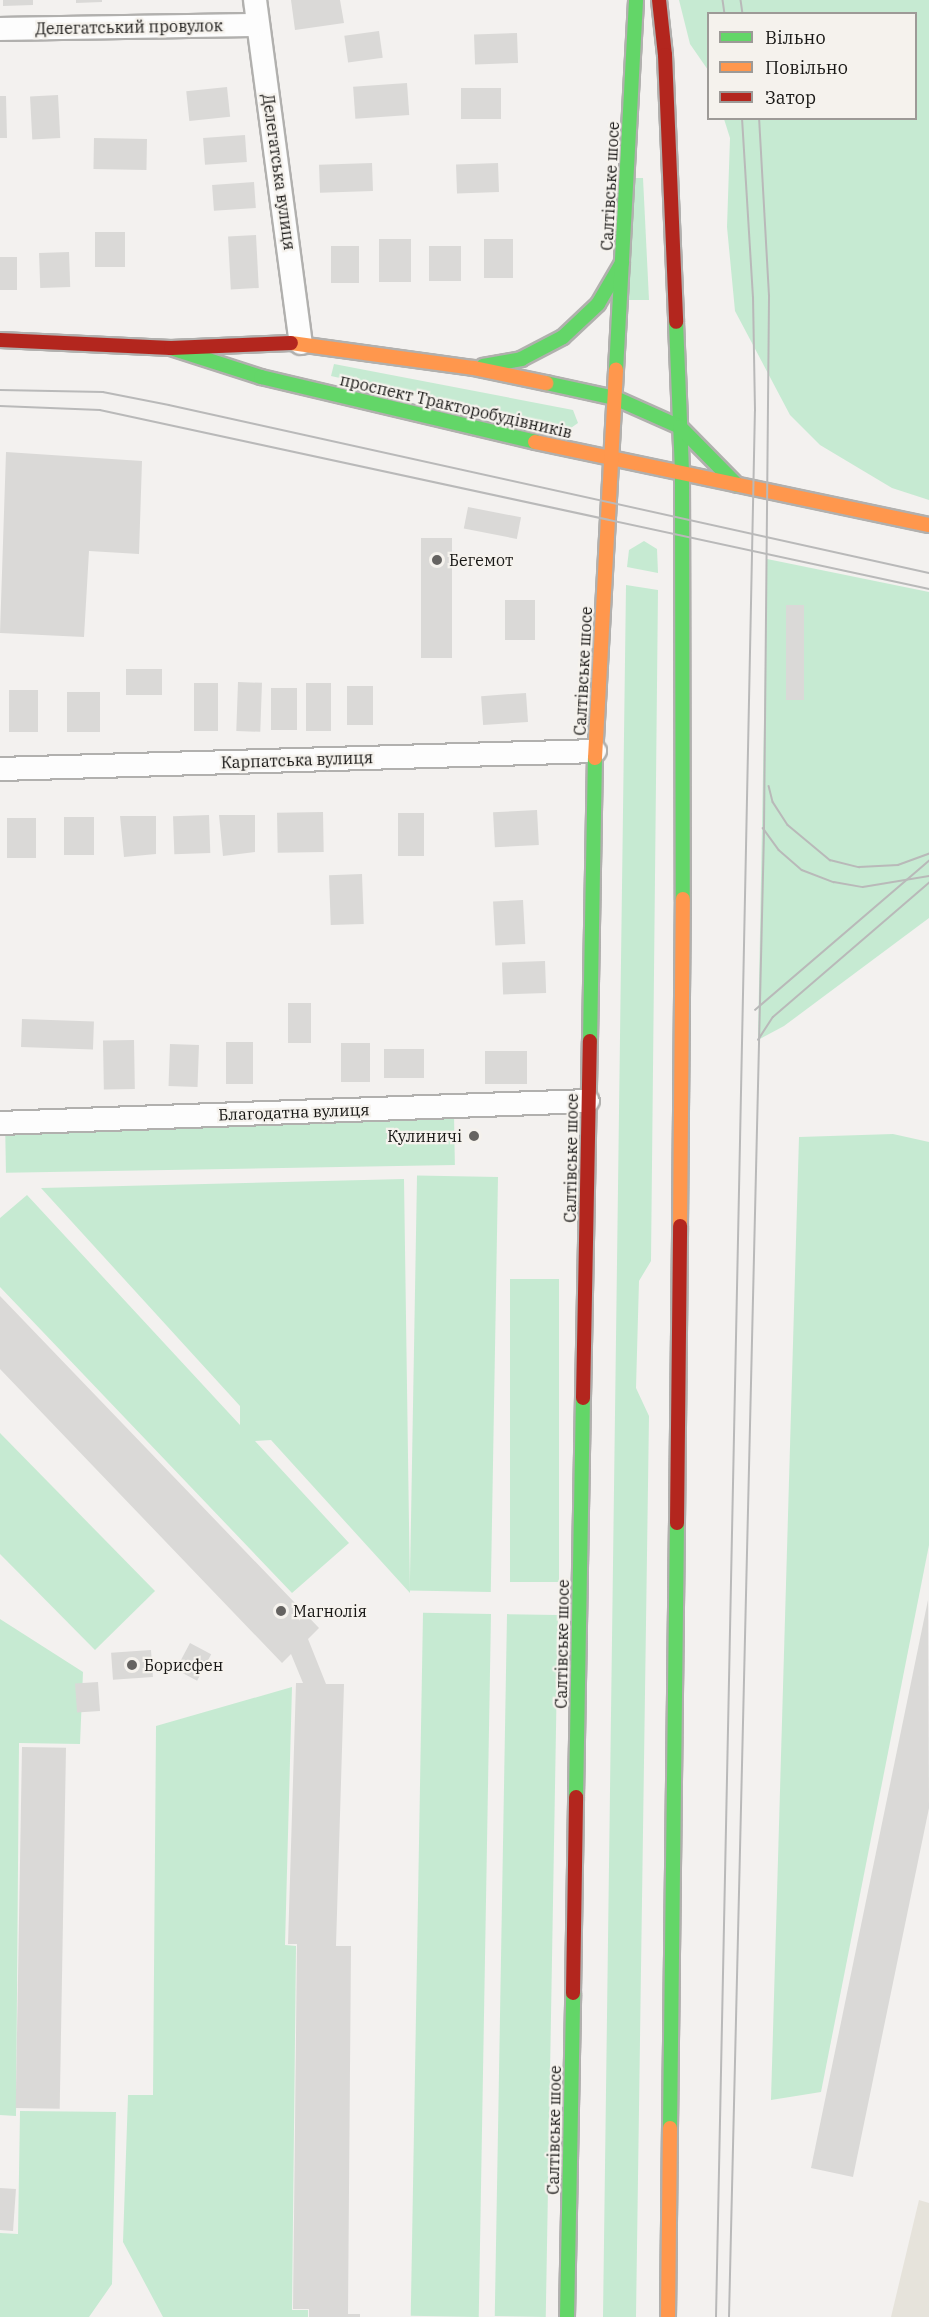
<!DOCTYPE html>
<meta charset="utf-8">
<style>
body{margin:0}
#map{position:relative;width:929px;height:2317px;overflow:hidden;background:#f3f1ef;font-family:"IBM Plex Serif",serif}
div>[style]{position:absolute}
.built>*{inset:0;background:#e6e3db}
.green>*{inset:0;background:#c6ead2;transform-origin:0 0}
.building>*{inset:0;background:#dad9d7;transform-origin:0 0}
.roads{filter:drop-shadow(2px 0 #b1b0ae) drop-shadow(-2px 0 #b1b0ae) drop-shadow(0 2px #b1b0ae) drop-shadow(0 -2px #b1b0ae)}
.street>*{height:22px;margin:-11px;padding:0 11px;transform-origin:11px;border-radius:11px;background:#fdfdfd}
.fast>*{height:14px;margin:-7px;padding:0 7px;transform-origin:7px;border-radius:7px;background:#63d668}
.slow>*{height:14px;margin:-7px;padding:0 7px;transform-origin:7px;border-radius:7px;background:#ff974d}
.jam>*{height:14px;margin:-7px;padding:0 7px;transform-origin:7px;border-radius:7px;background:#b3261e}
.tram>*{height:1.5px;margin:-0.75px;padding:0 0.75px;transform-origin:0.75px;border-radius:0.75px;background:#b9b9b9}
.dots>*{width:16px;height:16px;translate:-50% -50%;box-sizing:border-box;border:3px solid #f5f2ed;border-radius:50%}
span{translate:-50% -50%;white-space:nowrap;text-align:center;line-height:1.15;-webkit-text-stroke:4.5px #f5f2ed;paint-order:stroke}
.street-label{font-size:16px;color:#181715}
.poi-label{font-size:16px;color:#181715}
.left{translate:0 -50%;text-align:left}
.right{translate:-100% -50%;text-align:right}
.legend{position:absolute;left:707px;top:12px;width:210px;height:108px;box-sizing:border-box;background:#f5f2ed;border:2px solid #9d9a97;margin:0;padding:8px 10px;list-style:none;font-size:18px;color:#181715}
.legend li{display:flex;align-items:center;gap:12px;height:30px}
.legend b{width:30px;border:2px solid #9d9a97}
</style>
<div id="map">
<div class="built">
<div style="clip-path:polygon(919px 2200px,929px 2203px,929px 2317px,891px 2317px)"></div>
</div>
<div class="green">
<div style="clip-path:polygon(679px 0,929px 0,929px 500px,892px 488px,820px 445px,790px 415px,735px 311px,727px 227px,730px 138px,724px 119px,916px 118px,916px 14px,708px 14px,708px 70px,690px 44px)"></div>
<div style="clip-path:polygon(629px 178px,643px 178px,649px 300px,623px 300px)"></div>
<div style="clip-path:polygon(334px 364px,573px 410px,578px 423px,568px 430px,331px 376px)"></div>
<div style="clip-path:polygon(644px 541px,657px 549px,658px 573px,627px 567px,629px 550px)"></div>
<div style="clip-path:polygon(767px 559px,929px 592px,929px 918px,784px 1026px,758px 1040px)"></div>
<div style="clip-path:polygon(626px 585px,658px 590px,651px 1261px,639px 1281px,636px 1388px,649px 1416px,636px 2317px,603px 2317px)"></div>
<div style="left:454px;top:1114px;width:51px;height:449px;rotate:89deg"></div>
<div style="clip-path:polygon(893px 1134px,929px 1142px,929px 1545px,821px 2092px,771px 2100px,799px 1137px)"></div>
<div style="left:498px;top:1177px;width:415px;height:81px;rotate:91deg"></div>
<div style="clip-path:polygon(404px 1179px,410px 1593px,271px 1440px,255px 1441px,349px 1543px,292px 1593px,0 1287px,0 1218px,27px 1195px,240px 1425px,240px 1406px,41px 1188px)"></div>
<div style="left:559px;top:1279px;width:303px;height:49px;rotate:90deg"></div>
<div style="clip-path:polygon(0 1433px,155px 1591px,95px 1650px,0 1554px)"></div>
<div style="left:491px;top:1614px;width:703px;height:68px;rotate:91deg"></div>
<div style="left:558px;top:1615px;width:702px;height:51px;rotate:91deg"></div>
<div style="clip-path:polygon(0 1619px,83px 1672px,80px 1744px,19px 1743px,16px 2116px,0 2115px)"></div>
<div style="clip-path:polygon(292px 1687px,285px 1945px,296px 1946px,292px 2310px,308px 2310px,308px 2317px,163px 2317px,123px 2242px,128px 2095px,153px 2095px,156px 1726px)"></div>
<div style="clip-path:polygon(20px 2111px,116px 2112px,112px 2284px,89px 2317px,0 2317px,0 2233px,18px 2234px)"></div>
</div>
<div class="building">
<div style="clip-path:polygon(3px 0,33px 0,33px 5px,3px 6px)"></div>
<div style="clip-path:polygon(76px 0,102px 0,102px 2px,76px 3px)"></div>
<div style="clip-path:polygon(291px 0,340px 0,344px 23px,295px 30px)"></div>
<div style="left:379px;top:31px;width:27px;height:35px;rotate:82deg"></div>
<div style="left:517px;top:33px;width:30px;height:43px;rotate:88deg"></div>
<div style="left:407px;top:83px;width:32px;height:54px;rotate:86deg"></div>
<div style="left:227px;top:87px;width:30px;height:41px;rotate:84deg"></div>
<div style="left:461px;top:88px;width:40px;height:31px"></div>
<div style="left:58px;top:95px;width:43px;height:28px;rotate:87deg"></div>
<div style="clip-path:polygon(0 96px,6px 96px,7px 138px,0 138px)"></div>
<div style="left:245px;top:135px;width:27px;height:42px;rotate:86deg"></div>
<div style="left:94px;top:138px;width:53px;height:31px;rotate:1deg"></div>
<div style="left:372px;top:163px;width:28px;height:53px;rotate:88deg"></div>
<div style="left:498px;top:163px;width:29px;height:42px;rotate:88deg"></div>
<div style="left:254px;top:182px;width:26px;height:42px;rotate:86deg"></div>
<div style="left:95px;top:232px;width:30px;height:35px"></div>
<div style="left:256px;top:235px;width:53px;height:28px;rotate:87deg"></div>
<div style="left:379px;top:239px;width:32px;height:43px"></div>
<div style="left:484px;top:239px;width:29px;height:39px"></div>
<div style="left:331px;top:246px;width:28px;height:37px"></div>
<div style="left:429px;top:246px;width:32px;height:35px"></div>
<div style="left:69px;top:252px;width:35px;height:30px;rotate:88deg"></div>
<div style="left:0;top:257px;width:17px;height:33px"></div>
<div style="clip-path:polygon(6px 452px,142px 461px,139px 554px,89px 551px,84px 637px,0 633px)"></div>
<div style="left:468px;top:507px;width:54px;height:22px;rotate:11deg"></div>
<div style="left:452px;top:538px;width:120px;height:31px;rotate:90deg"></div>
<div style="left:535px;top:600px;width:40px;height:30px;rotate:90deg"></div>
<div style="left:786px;top:605px;width:18px;height:95px"></div>
<div style="left:126px;top:669px;width:36px;height:26px"></div>
<div style="left:238px;top:682px;width:24px;height:49px;rotate:2deg"></div>
<div style="left:194px;top:683px;width:24px;height:48px"></div>
<div style="left:306px;top:683px;width:25px;height:48px"></div>
<div style="left:347px;top:686px;width:26px;height:39px"></div>
<div style="left:271px;top:688px;width:26px;height:42px"></div>
<div style="left:9px;top:690px;width:29px;height:42px"></div>
<div style="left:100px;top:692px;width:40px;height:33px;rotate:90deg"></div>
<div style="left:526px;top:693px;width:29px;height:45px;rotate:86deg"></div>
<div style="left:537px;top:810px;width:35px;height:44px;rotate:87deg"></div>
<div style="left:323px;top:812px;width:40px;height:46px;rotate:89deg"></div>
<div style="left:398px;top:813px;width:26px;height:43px"></div>
<div style="left:209px;top:815px;width:38px;height:36px;rotate:88deg"></div>
<div style="clip-path:polygon(219px 815px,255px 815px,255px 852px,223px 856px)"></div>
<div style="clip-path:polygon(120px 816px,156px 816px,156px 854px,124px 857px)"></div>
<div style="left:64px;top:817px;width:30px;height:38px"></div>
<div style="left:7px;top:818px;width:29px;height:40px"></div>
<div style="left:362px;top:874px;width:50px;height:33px;rotate:88deg"></div>
<div style="left:523px;top:900px;width:44px;height:30px;rotate:87deg"></div>
<div style="left:545px;top:961px;width:32px;height:43px;rotate:88deg"></div>
<div style="left:288px;top:1003px;width:23px;height:40px"></div>
<div style="left:22px;top:1019px;width:72px;height:28px;rotate:2deg"></div>
<div style="left:134px;top:1040px;width:49px;height:31px;rotate:89deg"></div>
<div style="left:226px;top:1042px;width:27px;height:42px"></div>
<div style="left:370px;top:1043px;width:39px;height:29px;rotate:90deg"></div>
<div style="left:170px;top:1044px;width:29px;height:42px;rotate:2deg"></div>
<div style="left:384px;top:1049px;width:40px;height:29px"></div>
<div style="left:527px;top:1051px;width:33px;height:42px;rotate:90deg"></div>
<div style="clip-path:polygon(0 1296px,319px 1628px,308px 1639px,326px 1684px,344px 1684px,336px 1946px,351px 1946px,348px 2314px,360px 2314px,360px 2317px,309px 2317px,309px 2309px,293px 2309px,297px 1944px,288px 1944px,296px 1683px,303px 1683px,291px 1654px,282px 1663px,0 1369px)"></div>
<div style="clip-path:polygon(928px 1600px,929px 1808px,853px 2177px,811px 2168px)"></div>
<div style="left:190px;top:1643px;width:24px;height:30px;rotate:28deg"></div>
<div style="left:151px;top:1650px;width:27px;height:40px;rotate:86deg"></div>
<div style="left:98px;top:1682px;width:29px;height:23px;rotate:86deg"></div>
<div style="left:22px;top:1747px;width:44px;height:361px;rotate:1deg"></div>
<div style="left:0;top:2188px;width:16px;height:42px;rotate:4deg"></div>
</div>
<div class="roads">
<div class="street">
<div style="left:255px;top:0;width:346px;rotate:82.4deg"></div>
<div style="left:0;top:29px;width:257px;rotate:-0.9deg"></div>
<div style="left:0;top:769px;width:595px;rotate:-1.73deg"></div>
<div style="left:0;top:1123px;width:588px;rotate:-2.14deg"></div>
</div>
<div class="fast">
<div style="left:676px;top:322px;width:151px;rotate:87.7deg"></div>
<div style="left:682px;top:473px;width:426px;rotate:89.9deg"></div>
<div style="left:171px;top:348px;width:95px;rotate:17.9deg"></div>
<div style="left:261px;top:377px;width:282px;rotate:13.3deg"></div>
<div style="left:483px;top:366px;width:39px;rotate:-10deg"></div>
<div style="left:521px;top:359px;width:47px;rotate:-27.6deg"></div>
<div style="left:563px;top:337px;width:48px;rotate:-43.3deg"></div>
<div style="left:598px;top:304px;width:48px;rotate:-59.7deg"></div>
<div style="left:616px;top:370px;width:371px;rotate:-86.9deg"></div>
<div style="left:546px;top:383px;width:71px;rotate:12.3deg"></div>
<div style="left:615px;top:398px;width:71px;rotate:24deg"></div>
<div style="left:680px;top:427px;width:81px;rotate:45.5deg"></div>
<div style="left:590px;top:1041px;width:283px;rotate:-89deg"></div>
<div style="left:576px;top:1797px;width:399px;rotate:-89deg"></div>
<div style="left:670px;top:2128px;width:605px;rotate:-89.34deg"></div>
<div style="left:567px;top:2317px;width:324px;rotate:-88.9deg"></div>
</div>
<div class="slow">
<div style="left:291px;top:343px;width:185px;rotate:7.8deg"></div>
<div style="left:474px;top:368px;width:74px;rotate:11.8deg"></div>
<div style="left:535px;top:442px;width:403px;rotate:11.9deg"></div>
<div style="left:595px;top:758px;width:389px;rotate:-86.9deg"></div>
<div style="left:680px;top:1226px;width:327px;rotate:-89.5deg"></div>
<div style="left:668px;top:2317px;width:189px;rotate:-89.4deg"></div>
</div>
<div class="jam">
<div style="left:659px;top:0;width:55px;rotate:83.8deg"></div>
<div style="left:665px;top:55px;width:267px;rotate:87.6deg"></div>
<div style="left:0;top:340px;width:171px;rotate:2.7deg"></div>
<div style="left:171px;top:348px;width:120px;rotate:-2.4deg"></div>
<div style="left:583px;top:1398px;width:357px;rotate:-88.9deg"></div>
<div style="left:677px;top:1523px;width:297px;rotate:-89.4deg"></div>
<div style="left:573px;top:1993px;width:196px;rotate:-89.1deg"></div>
</div>
</div>
<div class="tram">
<div style="left:723px;top:0;width:14px;rotate:82deg"></div>
<div style="left:741px;top:0;width:14px;rotate:82deg"></div>
<div style="left:0;top:390px;width:103px;rotate:1.1deg"></div>
<div style="left:103px;top:392px;width:67px;rotate:11.1deg"></div>
<div style="left:169px;top:405px;width:778px;rotate:12.46deg"></div>
<div style="left:0;top:406px;width:100px;rotate:2.3deg"></div>
<div style="left:100px;top:410px;width:848px;rotate:12.18deg"></div>
<div style="left:769px;top:786px;width:16px;rotate:76deg"></div>
<div style="left:773px;top:802px;width:27px;rotate:57deg"></div>
<div style="left:788px;top:825px;width:55px;rotate:39.8deg"></div>
<div style="left:830px;top:860px;width:30px;rotate:14deg"></div>
<div style="left:859px;top:867px;width:39px;rotate:-3deg"></div>
<div style="left:898px;top:865px;width:33px;rotate:-20deg"></div>
<div style="left:763px;top:828px;width:27px;rotate:54deg"></div>
<div style="left:779px;top:850px;width:30px;rotate:41deg"></div>
<div style="left:802px;top:870px;width:34px;rotate:21deg"></div>
<div style="left:834px;top:882px;width:29px;rotate:10deg"></div>
<div style="left:863px;top:887px;width:67px;rotate:-9.5deg"></div>
<div style="left:755px;top:1010px;width:229px;rotate:-40.6deg"></div>
<div style="left:758px;top:1040px;width:27px;rotate:-57deg"></div>
<div style="left:773px;top:1017px;width:206px;rotate:-40.7deg"></div>
<div style="left:716px;top:2317px;width:1906px;rotate:-88.83deg"></div>
<div style="left:755px;top:411px;width:113px;rotate:-91deg"></div>
<div style="left:753px;top:298px;width:180px;rotate:-93.5deg"></div>
<div style="left:729px;top:2317px;width:1488px;rotate:-88.65deg"></div>
<div style="left:764px;top:829px;width:533px;rotate:-89.46deg"></div>
<div style="left:769px;top:296px;width:178px;rotate:-93.2deg"></div>
</div>
<div class="dots">
<div style="left:437px;top:560px;background:#656361"></div>
<div style="left:474px;top:1136px;background:#656361"></div>
<div style="left:281px;top:1611px;background:#656361"></div>
<div style="left:132px;top:1665px;background:#656361"></div>
</div>
<div class="street-label">
<span style="left:129px;top:27px;rotate:-1deg">Делегатський провулок</span>
<span style="left:279px;top:172px;rotate:82deg">Делегатська вулиця</span>
<span style="left:610px;top:186px;rotate:-87deg">Салтівське шосе</span>
<span style="left:456px;top:406px;rotate:13deg">проспект Тракторобудівників</span>
<span style="left:583px;top:671px;rotate:-87deg">Салтівське шосе</span>
<span style="left:297px;top:760px;rotate:-2deg">Карпатська вулиця</span>
<span style="left:294px;top:1112px;rotate:-2deg">Благодатна вулиця</span>
<span style="left:571px;top:1158px;rotate:-89deg">Салтівське шосе</span>
<span style="left:562px;top:1644px;rotate:-89deg">Салтівське шосе</span>
<span style="left:554px;top:2130px;rotate:-89deg">Салтівське шосе</span>
</div>
<div class="poi-label">
<span class="left" style="left:449px;top:560px">Бегемот</span>
<span class="right" style="left:462px;top:1136px">Кулиничі</span>
<span class="left" style="left:293px;top:1611px">Магнолія</span>
<span class="left" style="left:144px;top:1665px">Борисфен</span>
</div>
<ul class="legend">
<li><b style="height:8px;background:#63d668"></b>Вільно</li>
<li><b style="height:8px;background:#ff974d"></b>Повільно</li>
<li><b style="height:8px;background:#b3261e"></b>Затор</li>
</ul>
</div>
